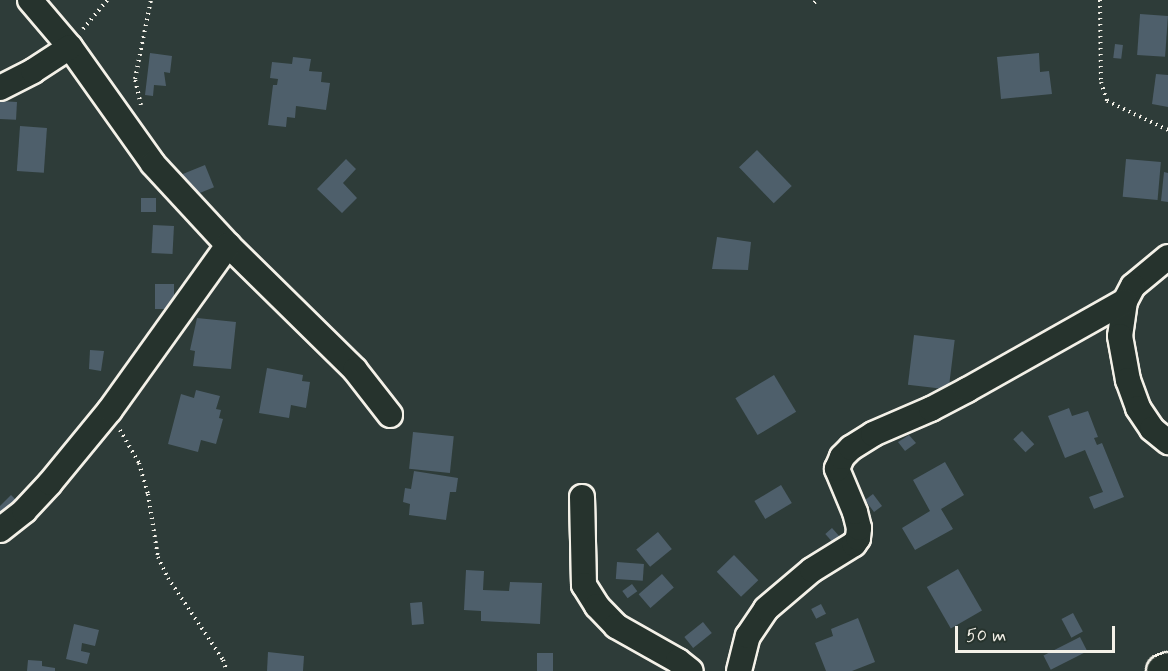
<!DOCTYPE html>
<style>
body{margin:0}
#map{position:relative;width:1168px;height:671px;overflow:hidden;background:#2e3c39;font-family:Mynerve,sans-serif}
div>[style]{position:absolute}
.building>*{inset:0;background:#4e5f6b;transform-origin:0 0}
.path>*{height:4px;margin-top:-2px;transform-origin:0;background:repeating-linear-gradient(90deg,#f4f1e8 0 1.5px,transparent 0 6px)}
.roads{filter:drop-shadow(2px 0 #f4f1e8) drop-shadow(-2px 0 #f4f1e8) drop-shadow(0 2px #f4f1e8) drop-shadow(0 -2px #f4f1e8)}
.street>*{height:24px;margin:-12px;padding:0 12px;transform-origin:12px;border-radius:12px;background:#26332d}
.secondary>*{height:33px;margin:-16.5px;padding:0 16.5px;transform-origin:16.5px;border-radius:16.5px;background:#26332d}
span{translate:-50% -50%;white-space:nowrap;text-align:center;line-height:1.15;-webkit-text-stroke:6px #26332d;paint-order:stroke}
.scale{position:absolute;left:955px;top:626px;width:160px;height:27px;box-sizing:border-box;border:3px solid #f4f1e8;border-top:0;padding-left:8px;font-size:18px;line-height:21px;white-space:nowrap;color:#f4f1e8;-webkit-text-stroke:4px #26332d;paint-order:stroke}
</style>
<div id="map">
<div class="building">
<div style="left:1140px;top:14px;width:28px;height:41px;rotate:4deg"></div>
<div style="left:1115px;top:44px;width:8px;height:14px;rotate:7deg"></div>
<div style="clip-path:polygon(150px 53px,172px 56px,170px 73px,164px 72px,166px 86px,154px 85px,153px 96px,145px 95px)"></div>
<div style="clip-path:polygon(1039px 53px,1040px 72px,1049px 71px,1052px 94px,1001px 99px,997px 57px)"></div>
<div style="clip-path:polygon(293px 57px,311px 59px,309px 71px,322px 72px,321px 82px,330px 83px,326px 110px,296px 106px,295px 118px,287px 117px,286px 127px,268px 125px,273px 85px,277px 85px,278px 79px,270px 78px,272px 62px,292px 64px)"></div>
<div style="clip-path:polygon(1156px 74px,1168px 75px,1168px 107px,1152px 104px)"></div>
<div style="left:0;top:101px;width:17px;height:18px;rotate:3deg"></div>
<div style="left:20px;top:126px;width:27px;height:45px;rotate:4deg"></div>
<div style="left:757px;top:150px;width:50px;height:25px;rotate:46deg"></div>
<div style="clip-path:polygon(346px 159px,356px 169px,343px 183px,357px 198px,342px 213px,317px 189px)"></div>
<div style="left:1126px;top:159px;width:35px;height:38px;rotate:5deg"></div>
<div style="left:205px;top:165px;width:24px;height:26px;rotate:68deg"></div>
<div style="clip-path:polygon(1164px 172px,1168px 173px,1168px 202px,1161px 201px)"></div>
<div style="left:141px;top:198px;width:15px;height:14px"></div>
<div style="left:153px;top:225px;width:21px;height:28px;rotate:3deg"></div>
<div style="clip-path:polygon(717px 237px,751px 242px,748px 270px,712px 269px)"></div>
<div style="left:155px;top:284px;width:19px;height:25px"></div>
<div style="clip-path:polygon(197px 318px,236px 322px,231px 369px,193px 366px,195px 351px,190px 350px)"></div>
<div style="left:914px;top:335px;width:41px;height:50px;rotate:7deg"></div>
<div style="clip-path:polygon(90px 350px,104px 351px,101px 371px,89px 369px)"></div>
<div style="clip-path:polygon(267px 368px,303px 375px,302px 381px,310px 382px,306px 408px,291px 405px,289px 418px,259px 413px)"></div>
<div style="left:774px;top:375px;width:43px;height:45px;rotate:59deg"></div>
<div style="clip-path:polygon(196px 390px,220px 396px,216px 409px,221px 410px,219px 418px,223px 419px,216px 444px,201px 440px,198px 452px,168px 444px,181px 394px,194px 398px)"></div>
<div style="clip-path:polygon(1069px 408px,1072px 416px,1088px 411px,1098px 437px,1094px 438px,1097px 445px,1102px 443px,1124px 497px,1094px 509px,1089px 497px,1103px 492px,1085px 450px,1065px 458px,1048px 416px)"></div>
<div style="left:1022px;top:431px;width:18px;height:12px;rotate:47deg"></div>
<div style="left:413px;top:432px;width:41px;height:37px;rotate:6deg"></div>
<div style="clip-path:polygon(909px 435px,916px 443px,905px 451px,898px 442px)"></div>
<div style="clip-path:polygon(945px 462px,964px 495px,941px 509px,953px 529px,915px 550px,902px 528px,930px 511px,913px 480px)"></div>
<div style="clip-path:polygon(414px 471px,458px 478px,456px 492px,450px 492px,446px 520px,409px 515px,410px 504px,403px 502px,405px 488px,411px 489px)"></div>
<div style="left:781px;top:485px;width:21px;height:31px;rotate:59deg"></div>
<div style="left:873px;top:494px;width:15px;height:10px;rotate:53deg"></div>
<div style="clip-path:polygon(11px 495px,19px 503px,5px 518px,0 513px,0 506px)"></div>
<div style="left:832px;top:528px;width:12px;height:9px;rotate:48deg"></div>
<div style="left:658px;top:532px;width:22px;height:28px;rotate:51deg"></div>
<div style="left:734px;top:555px;width:35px;height:24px;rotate:46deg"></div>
<div style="left:617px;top:562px;width:27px;height:17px;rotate:4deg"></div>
<div style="left:958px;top:569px;width:48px;height:36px;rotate:60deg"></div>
<div style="clip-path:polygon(466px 570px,484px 571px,483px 590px,509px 591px,510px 582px,542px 583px,540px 624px,481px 621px,481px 611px,464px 610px)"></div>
<div style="left:662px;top:574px;width:18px;height:31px;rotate:49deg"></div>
<div style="left:632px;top:584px;width:9px;height:12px;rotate:54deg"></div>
<div style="left:422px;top:602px;width:22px;height:12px;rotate:85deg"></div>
<div style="left:821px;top:604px;width:11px;height:11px;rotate:63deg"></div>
<div style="left:1073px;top:613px;width:21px;height:13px;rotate:62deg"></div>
<div style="clip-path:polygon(858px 618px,875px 662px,852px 671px,826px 671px,815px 643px,833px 636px,831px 629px)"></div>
<div style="left:703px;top:622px;width:14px;height:24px;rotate:51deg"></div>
<div style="clip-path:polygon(74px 624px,99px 630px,95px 646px,82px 643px,81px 651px,90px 653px,87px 664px,66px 659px)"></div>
<div style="left:1080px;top:637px;width:16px;height:41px;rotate:63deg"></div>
<div style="clip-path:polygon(268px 652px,304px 656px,303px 671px,267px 671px)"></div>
<div style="left:537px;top:653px;width:16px;height:18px"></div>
<div style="clip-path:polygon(28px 660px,42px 661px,42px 666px,55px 668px,55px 671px,27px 671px)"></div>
</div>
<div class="path">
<div style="left:1100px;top:0;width:82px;rotate:89.3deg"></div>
<div style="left:1101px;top:82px;width:20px;rotate:72deg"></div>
<div style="left:1107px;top:101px;width:68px;rotate:25.4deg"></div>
<div style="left:814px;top:3px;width:4px;rotate:-45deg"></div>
<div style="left:83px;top:29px;width:38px;rotate:-50deg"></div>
<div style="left:141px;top:105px;width:27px;rotate:-103deg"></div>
<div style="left:135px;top:79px;width:81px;rotate:-78.6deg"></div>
<div style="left:120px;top:430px;width:38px;rotate:60deg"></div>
<div style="left:139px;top:463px;width:32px;rotate:74deg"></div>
<div style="left:148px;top:494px;width:64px;rotate:81deg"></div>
<div style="left:158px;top:557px;width:23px;rotate:65deg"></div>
<div style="left:168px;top:578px;width:99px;rotate:56.1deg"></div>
<div style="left:223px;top:660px;width:12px;rotate:70deg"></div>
</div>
<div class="roads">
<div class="street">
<div style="left:30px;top:0;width:62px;rotate:49.6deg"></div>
<div style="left:70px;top:47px;width:143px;rotate:54.6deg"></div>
<div style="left:153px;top:164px;width:110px;rotate:47.2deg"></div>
<div style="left:228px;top:245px;width:178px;rotate:44.5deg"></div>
<div style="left:355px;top:370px;width:57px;rotate:52.1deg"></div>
<div style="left:0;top:88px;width:37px;rotate:-27deg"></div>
<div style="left:33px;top:71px;width:44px;rotate:-33deg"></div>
<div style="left:1168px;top:257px;width:45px;rotate:140.4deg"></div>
<div style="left:1133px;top:286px;width:17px;rotate:118deg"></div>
<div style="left:1125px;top:301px;width:35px;rotate:98deg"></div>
<div style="left:1120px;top:336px;width:45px;rotate:79.7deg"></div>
<div style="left:1128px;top:380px;width:30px;rotate:70deg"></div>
<div style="left:1138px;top:408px;width:25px;rotate:56deg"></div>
<div style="left:1152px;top:429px;width:21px;rotate:39deg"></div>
<div style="left:582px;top:497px;width:88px;rotate:88.7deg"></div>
<div style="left:584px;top:585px;width:25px;rotate:58deg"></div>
<div style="left:597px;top:606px;width:28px;rotate:46deg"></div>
<div style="left:616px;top:626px;width:71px;rotate:29.4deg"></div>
<div style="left:678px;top:661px;width:16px;rotate:38deg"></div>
<div style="left:0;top:530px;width:31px;rotate:-38deg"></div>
<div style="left:24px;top:511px;width:38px;rotate:-47deg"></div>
<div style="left:50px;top:483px;width:94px;rotate:-50.6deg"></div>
<div style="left:110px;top:410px;width:203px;rotate:-54.4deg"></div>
<div style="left:739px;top:671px;width:36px;rotate:-76deg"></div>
<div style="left:748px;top:636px;width:32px;rotate:-56deg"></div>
<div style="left:766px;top:609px;width:60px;rotate:-40.3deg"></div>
<div style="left:812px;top:570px;width:49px;rotate:-31.8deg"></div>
<div style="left:854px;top:544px;width:7px;rotate:-56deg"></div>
<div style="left:858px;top:538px;width:10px;rotate:-84deg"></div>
<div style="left:859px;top:528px;width:16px;rotate:-104deg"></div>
<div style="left:855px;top:512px;width:47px;rotate:-112.7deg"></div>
<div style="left:837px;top:469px;width:13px;rotate:-67deg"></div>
<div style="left:842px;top:457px;width:13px;rotate:-45deg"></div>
<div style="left:851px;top:448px;width:26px;rotate:-32deg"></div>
<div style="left:873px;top:434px;width:63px;rotate:-23.3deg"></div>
<div style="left:931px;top:409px;width:41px;rotate:-27.8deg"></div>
<div style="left:967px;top:390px;width:181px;rotate:-29.4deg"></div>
</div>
<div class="secondary">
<div style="left:1163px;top:671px;width:5px;rotate:-22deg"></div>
</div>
</div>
<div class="scale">50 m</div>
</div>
